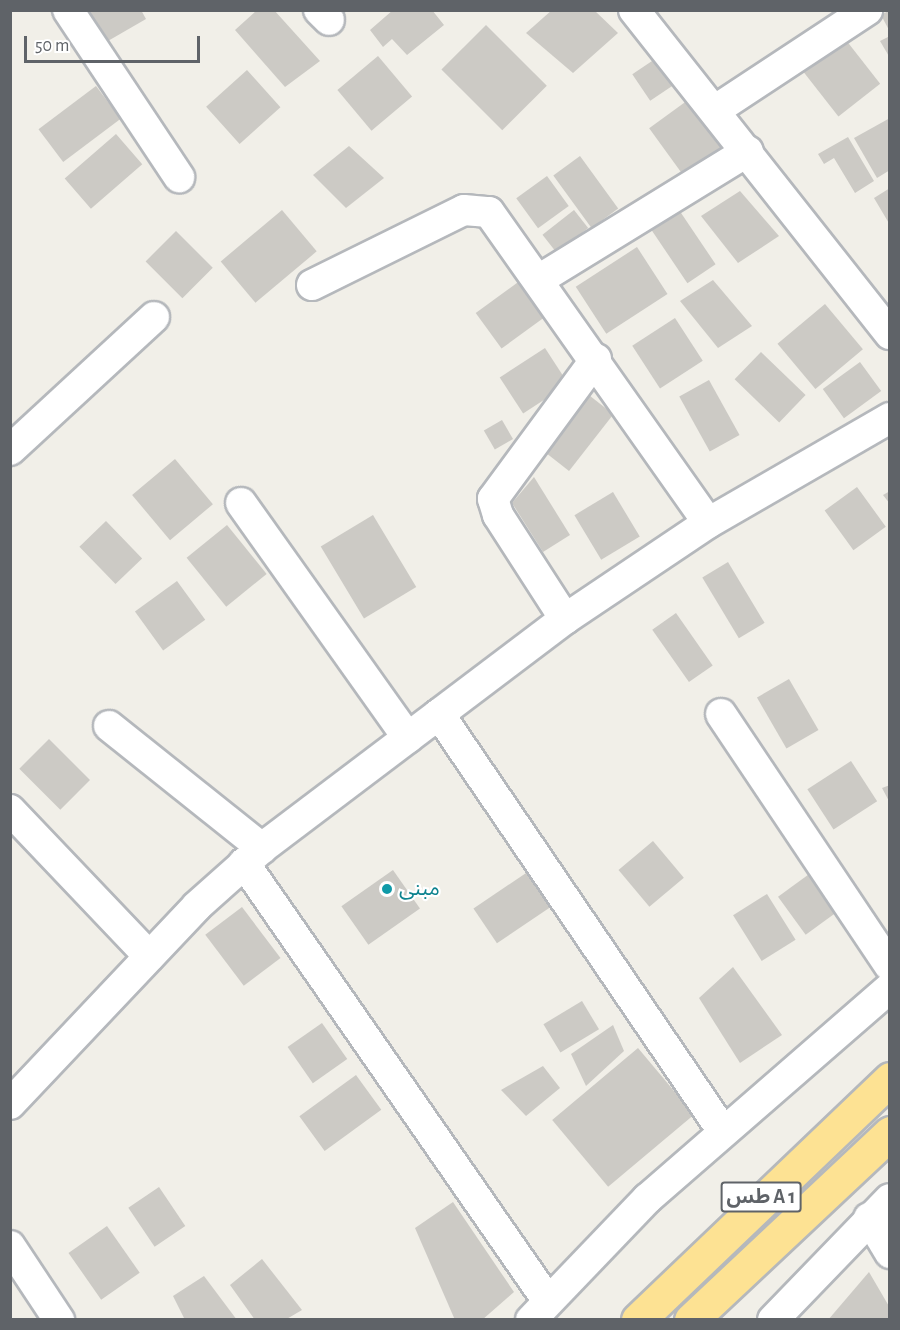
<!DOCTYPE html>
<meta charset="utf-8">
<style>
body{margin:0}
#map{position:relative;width:900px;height:1330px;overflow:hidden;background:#f1efe8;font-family:"Alegreya Sans","Noto Sans Arabic",sans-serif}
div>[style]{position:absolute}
.building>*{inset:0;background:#cccac5;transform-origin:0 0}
.roads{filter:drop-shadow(2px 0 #b5b8bc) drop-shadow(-2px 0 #b5b8bc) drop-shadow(0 2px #b5b8bc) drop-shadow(0 -2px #b5b8bc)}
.minor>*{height:30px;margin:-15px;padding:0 15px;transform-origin:15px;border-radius:15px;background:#fff}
.highway>*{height:33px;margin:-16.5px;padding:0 16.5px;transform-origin:16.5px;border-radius:16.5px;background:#fde293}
.dots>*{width:16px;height:16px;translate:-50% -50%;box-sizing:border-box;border:3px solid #fff;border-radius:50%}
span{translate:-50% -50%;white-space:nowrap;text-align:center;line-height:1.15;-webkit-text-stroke:4.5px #fff;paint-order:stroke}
.shield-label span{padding:2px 4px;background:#fff;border:2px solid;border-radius:4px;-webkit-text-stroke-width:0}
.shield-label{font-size:20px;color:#5f6368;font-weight:700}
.culture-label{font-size:21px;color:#0d838f}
.left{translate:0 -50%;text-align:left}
.frame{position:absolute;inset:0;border:12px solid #5f6368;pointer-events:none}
.scale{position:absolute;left:24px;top:36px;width:176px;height:27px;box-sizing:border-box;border:3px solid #5f6368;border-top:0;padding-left:8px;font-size:18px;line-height:21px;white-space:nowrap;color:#5f6368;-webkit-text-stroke:4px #fff;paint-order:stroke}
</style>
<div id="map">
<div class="building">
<div style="clip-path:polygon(79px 10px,141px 10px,146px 19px,101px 45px)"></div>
<div style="clip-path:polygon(257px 10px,274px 10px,320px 61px,285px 87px,235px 30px)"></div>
<div style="clip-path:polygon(393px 10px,432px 10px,444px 25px,407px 55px,392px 39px,383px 47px,370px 30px)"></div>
<div style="clip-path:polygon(552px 10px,594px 10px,618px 33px,573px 73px,526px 33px)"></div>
<div style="clip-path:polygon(890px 10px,890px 32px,881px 15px)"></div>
<div style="left:486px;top:25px;width:86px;height:63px;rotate:45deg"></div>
<div style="left:842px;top:35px;width:62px;height:53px;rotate:52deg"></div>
<div style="clip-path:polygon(890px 36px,890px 58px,880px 41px)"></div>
<div style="left:378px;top:56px;width:53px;height:53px;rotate:50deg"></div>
<div style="left:658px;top:57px;width:32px;height:31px;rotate:56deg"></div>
<div style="left:247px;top:70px;width:50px;height:55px;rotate:48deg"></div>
<div style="left:96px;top:86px;width:41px;height:72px;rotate:53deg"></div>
<div style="left:688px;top:100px;width:58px;height:48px;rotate:54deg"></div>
<div style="clip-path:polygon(890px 118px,890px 170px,877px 178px,854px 138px)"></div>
<div style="left:116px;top:134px;width:40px;height:68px;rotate:49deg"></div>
<div style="clip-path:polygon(848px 137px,874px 181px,855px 193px,834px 158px,824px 164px,818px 154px)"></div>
<div style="clip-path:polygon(349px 146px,384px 178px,346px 208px,313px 175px)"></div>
<div style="left:580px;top:156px;width:65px;height:33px;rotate:54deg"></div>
<div style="left:547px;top:176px;width:37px;height:38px;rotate:54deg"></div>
<div style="clip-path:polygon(890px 188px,890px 225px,874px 198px)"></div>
<div style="clip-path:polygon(740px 191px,779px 236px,738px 263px,701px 216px)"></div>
<div style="left:677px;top:207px;width:69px;height:34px;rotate:56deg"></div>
<div style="left:282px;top:210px;width:54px;height:80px;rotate:50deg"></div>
<div style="left:574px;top:210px;width:23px;height:40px;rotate:52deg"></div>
<div style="left:176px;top:231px;width:52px;height:43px;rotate:45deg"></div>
<div style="left:637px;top:247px;width:56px;height:73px;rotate:57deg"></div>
<div style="left:521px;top:280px;width:44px;height:56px;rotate:54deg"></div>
<div style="clip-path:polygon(713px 280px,752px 326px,718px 348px,680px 301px)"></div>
<div style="left:825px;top:304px;width:59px;height:62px;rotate:50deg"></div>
<div style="left:675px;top:318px;width:51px;height:51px;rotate:57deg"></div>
<div style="left:545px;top:348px;width:43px;height:54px;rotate:57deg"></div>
<div style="left:761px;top:352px;width:62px;height:38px;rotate:44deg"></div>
<div style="left:860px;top:362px;width:36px;height:46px;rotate:54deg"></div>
<div style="left:709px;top:380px;width:63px;height:34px;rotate:61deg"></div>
<div style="left:585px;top:392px;width:36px;height:72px;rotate:38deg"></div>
<div style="left:502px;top:420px;width:22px;height:21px;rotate:60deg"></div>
<div style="left:175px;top:459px;width:59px;height:56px;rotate:50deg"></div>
<div style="clip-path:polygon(534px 477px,570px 535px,543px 552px,512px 503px)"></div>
<div style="left:857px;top:487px;width:49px;height:40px;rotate:54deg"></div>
<div style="clip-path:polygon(890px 491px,890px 504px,883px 495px)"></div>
<div style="left:613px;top:492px;width:52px;height:45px;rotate:59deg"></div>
<div style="left:373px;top:515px;width:84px;height:61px;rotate:59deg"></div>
<div style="left:106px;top:521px;width:52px;height:37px;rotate:46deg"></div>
<div style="left:227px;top:525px;width:63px;height:52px;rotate:51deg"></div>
<div style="left:728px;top:562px;width:71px;height:30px;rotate:59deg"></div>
<div style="left:177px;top:581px;width:48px;height:52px;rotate:54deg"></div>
<div style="left:676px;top:613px;width:64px;height:29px;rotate:55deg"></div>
<div style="left:789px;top:679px;width:59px;height:37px;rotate:60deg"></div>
<div style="left:49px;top:739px;width:58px;height:42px;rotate:45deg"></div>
<div style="left:851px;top:761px;width:48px;height:52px;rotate:57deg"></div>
<div style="clip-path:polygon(890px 785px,890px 803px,882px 788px)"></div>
<div style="left:653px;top:841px;width:48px;height:45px;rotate:50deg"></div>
<div style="left:393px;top:870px;width:47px;height:63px;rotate:55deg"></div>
<div style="left:529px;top:871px;width:42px;height:67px;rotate:56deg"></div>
<div style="left:812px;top:872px;width:47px;height:42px;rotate:54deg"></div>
<div style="left:767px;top:894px;width:54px;height:40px;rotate:58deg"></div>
<div style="left:242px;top:907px;width:64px;height:46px;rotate:53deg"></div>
<div style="clip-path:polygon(733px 967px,782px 1035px,740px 1063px,699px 998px)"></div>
<div style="left:582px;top:1001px;width:33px;height:45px;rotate:59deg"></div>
<div style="left:322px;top:1023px;width:44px;height:42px;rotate:55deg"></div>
<div style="clip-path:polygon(613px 1025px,624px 1051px,586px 1086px,571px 1054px)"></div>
<div style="left:638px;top:1048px;width:87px;height:112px;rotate:50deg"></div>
<div style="clip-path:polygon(543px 1066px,560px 1088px,526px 1116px,501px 1090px)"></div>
<div style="left:356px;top:1075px;width:43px;height:70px;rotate:54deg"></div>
<div style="left:159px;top:1187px;width:47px;height:37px;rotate:56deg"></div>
<div style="clip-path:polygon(453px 1202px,514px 1292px,482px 1320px,455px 1320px,415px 1228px)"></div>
<div style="left:107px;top:1226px;width:57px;height:47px;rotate:55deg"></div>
<div style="clip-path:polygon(262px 1259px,302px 1310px,285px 1320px,255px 1320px,230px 1285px)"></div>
<div style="clip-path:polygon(869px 1272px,890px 1308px,890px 1320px,828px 1320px)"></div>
<div style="clip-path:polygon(204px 1276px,237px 1320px,185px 1320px,173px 1296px)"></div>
</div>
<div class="roads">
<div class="minor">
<div style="left:68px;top:10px;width:201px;rotate:56.4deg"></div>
<div style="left:319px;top:10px;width:14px;rotate:45deg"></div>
<div style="left:634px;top:10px;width:413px;rotate:51.7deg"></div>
<div style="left:717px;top:109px;width:180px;rotate:-33.4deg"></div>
<div style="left:540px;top:279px;width:244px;rotate:-31.6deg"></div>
<div style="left:312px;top:285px;width:169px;rotate:-26.3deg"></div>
<div style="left:464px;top:210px;width:25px;rotate:5deg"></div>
<div style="left:489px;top:212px;width:380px;rotate:54.8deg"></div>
<div style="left:10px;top:450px;width:196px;rotate:-42.7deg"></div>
<div style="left:241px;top:503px;width:288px;rotate:54.6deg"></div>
<div style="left:565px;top:619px;width:124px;rotate:-122.8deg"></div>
<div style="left:498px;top:515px;width:17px;rotate:-107deg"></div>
<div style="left:493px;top:499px;width:174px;rotate:-53.7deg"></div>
<div style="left:439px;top:714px;width:503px;rotate:55.77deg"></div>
<div style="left:721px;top:714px;width:303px;rotate:56.2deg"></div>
<div style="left:109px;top:726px;width:196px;rotate:38.6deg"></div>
<div style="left:10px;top:810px;width:202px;rotate:46.4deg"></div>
<div style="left:244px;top:863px;width:533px;rotate:55.24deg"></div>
<div style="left:10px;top:1104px;width:272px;rotate:-46.6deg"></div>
<div style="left:197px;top:906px;width:87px;rotate:-41.7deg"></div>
<div style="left:262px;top:848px;width:380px;rotate:-37.1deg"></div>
<div style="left:565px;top:619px;width:172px;rotate:-33.9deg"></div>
<div style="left:708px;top:523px;width:210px;rotate:-30deg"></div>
<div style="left:869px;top:1218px;width:41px;rotate:59deg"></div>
<div style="left:10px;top:1246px;width:89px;rotate:56.5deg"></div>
<div style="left:531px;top:1320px;width:168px;rotate:-46.2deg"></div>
<div style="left:647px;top:1199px;width:322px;rotate:-41deg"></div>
<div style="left:773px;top:1320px;width:168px;rotate:-46deg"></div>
</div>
<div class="highway">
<div style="left:638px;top:1320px;width:349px;rotate:-43.7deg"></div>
<div style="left:691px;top:1320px;width:273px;rotate:-43.2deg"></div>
</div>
</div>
<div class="dots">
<div style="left:387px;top:889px;background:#0f9aa8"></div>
</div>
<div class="shield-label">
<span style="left:761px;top:1197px">طس A 1</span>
</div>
<div class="culture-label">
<span class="left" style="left:399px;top:889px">مبنى</span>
</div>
<div class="frame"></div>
<div class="scale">50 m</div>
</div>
